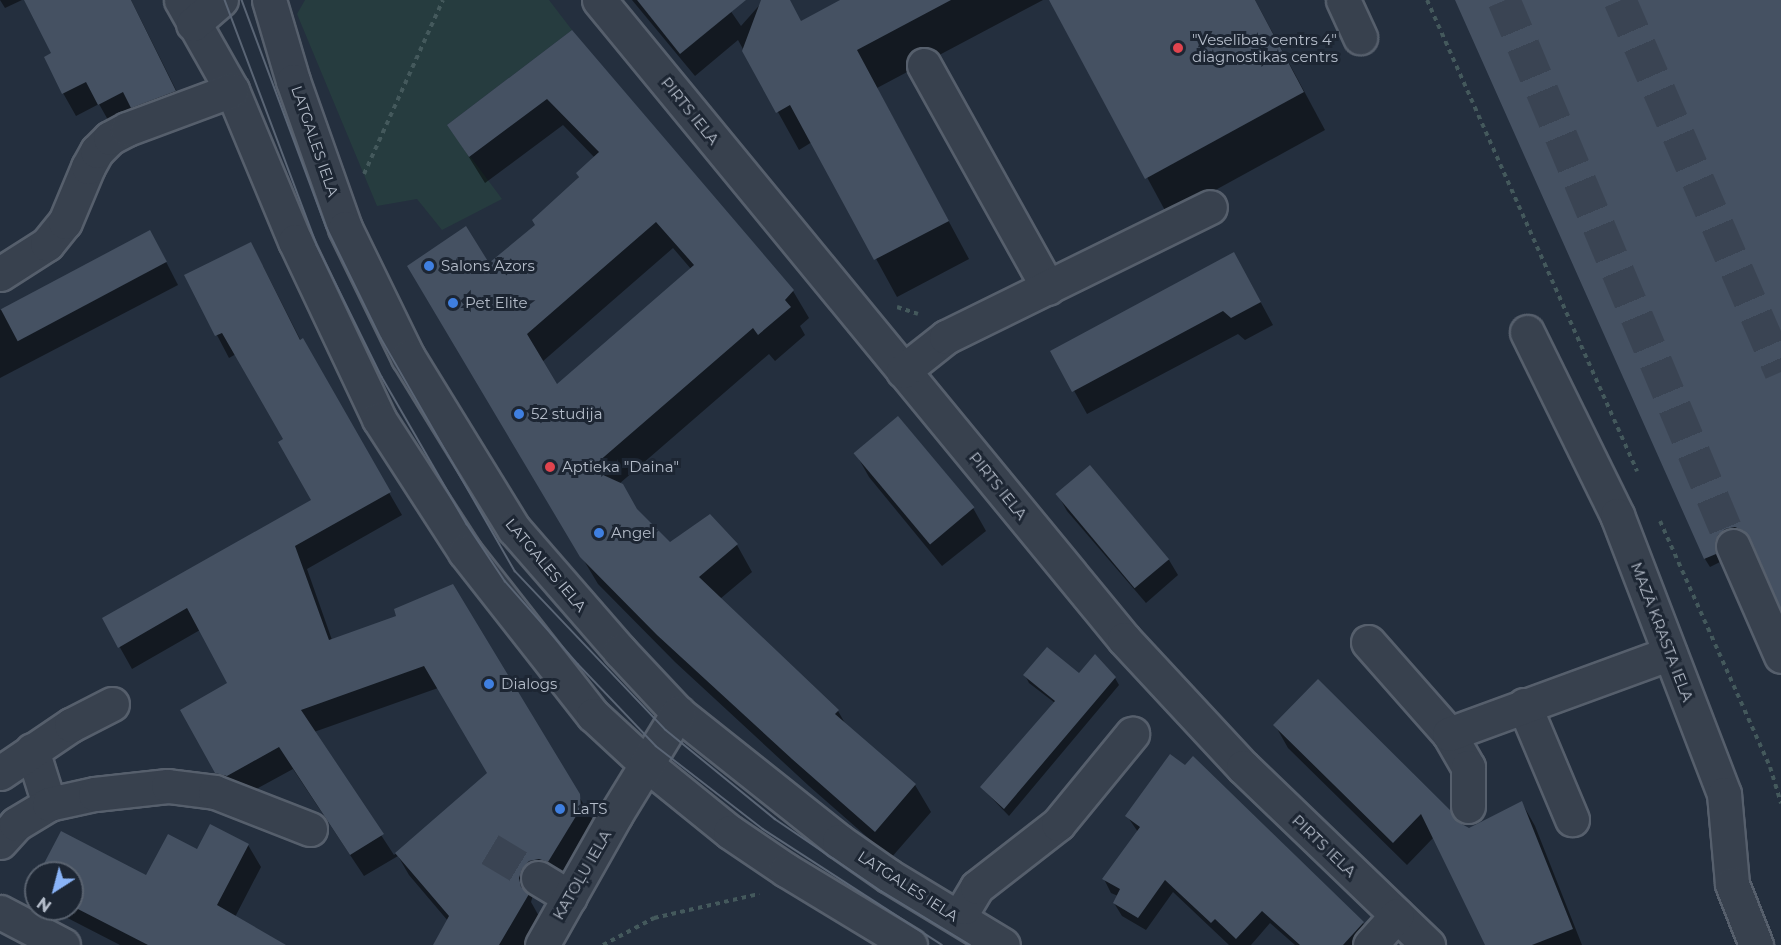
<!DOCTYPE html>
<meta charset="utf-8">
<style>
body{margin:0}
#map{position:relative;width:1781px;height:945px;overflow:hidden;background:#242f3e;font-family:Montserrat,sans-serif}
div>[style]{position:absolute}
.green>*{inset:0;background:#263c3f}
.shadow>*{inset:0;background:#0007}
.building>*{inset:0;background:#455162;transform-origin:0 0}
.minor-tunnel>*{height:33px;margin-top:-16.5px;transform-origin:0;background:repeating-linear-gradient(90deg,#3a4453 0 33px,transparent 0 49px)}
.path>*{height:4px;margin-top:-2px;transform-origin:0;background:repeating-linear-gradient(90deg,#44595c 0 4.5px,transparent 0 9px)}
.roads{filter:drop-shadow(2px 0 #565f6c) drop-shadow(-2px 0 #565f6c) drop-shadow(0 2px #565f6c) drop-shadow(0 -2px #565f6c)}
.minor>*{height:33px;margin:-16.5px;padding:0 16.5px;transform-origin:16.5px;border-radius:16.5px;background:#38414e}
.tram>*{height:1.5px;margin:-0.75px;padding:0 0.75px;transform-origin:0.75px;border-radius:0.75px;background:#5a6575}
.dots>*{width:16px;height:16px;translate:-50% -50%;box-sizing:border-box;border:3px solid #1d2633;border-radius:50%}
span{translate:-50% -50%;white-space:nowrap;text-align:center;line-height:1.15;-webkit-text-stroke:6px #1d2633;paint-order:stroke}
.poi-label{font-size:15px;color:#b4bcc9}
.left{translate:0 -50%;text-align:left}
.street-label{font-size:15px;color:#b4bcc9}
.north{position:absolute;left:24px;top:861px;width:60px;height:60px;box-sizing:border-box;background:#1d2633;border:2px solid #59626f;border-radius:50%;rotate:216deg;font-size:16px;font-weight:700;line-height:24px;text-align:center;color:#b4bcc9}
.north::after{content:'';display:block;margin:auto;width:21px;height:27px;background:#8ab4f8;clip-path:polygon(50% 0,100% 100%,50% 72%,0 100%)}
</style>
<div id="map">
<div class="green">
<div style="clip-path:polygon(305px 0,549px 0,572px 30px,447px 125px,502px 199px,442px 230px,417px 199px,377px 206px,297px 14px)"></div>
</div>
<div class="shadow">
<div style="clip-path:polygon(0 0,22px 0,5px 8px)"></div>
<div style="clip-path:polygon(26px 0,131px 0,188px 114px,112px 127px,99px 104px,76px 116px,63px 93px,53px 54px)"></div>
<div style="clip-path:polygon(632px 0,723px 0,741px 26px,764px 0,787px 0,801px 23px,844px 0,1043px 0,877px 88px,969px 259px,897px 297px,812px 142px,799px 150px,738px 40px,695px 76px)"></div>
<div style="clip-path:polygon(1051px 0,1255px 0,1325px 130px,1168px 216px)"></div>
<div style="clip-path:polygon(1456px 0,1781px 0,1781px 607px,1751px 539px,1741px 535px,1718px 552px,1720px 562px,1710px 567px,1705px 559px)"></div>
<div style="clip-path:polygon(evenodd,572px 32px,793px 291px,809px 318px,800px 326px,805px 335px,775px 361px,769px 354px,619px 484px,636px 510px,670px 544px,737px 545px,752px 572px,720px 599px,838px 711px,846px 725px,915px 785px,931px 812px,891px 858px,809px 786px,675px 662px,598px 584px,424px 293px,488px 265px,537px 226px,595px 158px,563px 125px,485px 183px,449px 125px,572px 32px,673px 248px,691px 269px,556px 386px,542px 362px,673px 248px)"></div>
<div style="clip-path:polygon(162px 254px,178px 285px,0 378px,0 310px)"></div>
<div style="clip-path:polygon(evenodd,263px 266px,301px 341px,402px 515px,307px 569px,332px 640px,398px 617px,578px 795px,592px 818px,593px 831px,561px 884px,534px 892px,531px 902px,540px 918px,524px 945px,434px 945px,448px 921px,409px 875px,398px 856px,364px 876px,293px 769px,240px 798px,230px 795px,182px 711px,229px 684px,200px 630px,132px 669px,104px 619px,313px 501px,285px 440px,236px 354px,229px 358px,186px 276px,263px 266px,438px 688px,489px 773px,394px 855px,314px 732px,438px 688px)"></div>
<div style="clip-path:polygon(1247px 277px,1273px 325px,1245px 340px,1238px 334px,1087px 414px,1052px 351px)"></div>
<div style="clip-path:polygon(856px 454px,973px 508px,986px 531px,942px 566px,869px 477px)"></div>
<div style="clip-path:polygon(1058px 495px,1169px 560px,1178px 575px,1146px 603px,1067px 511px)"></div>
<div style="clip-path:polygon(1025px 675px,1115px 678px,1119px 685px,1009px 816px,982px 788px,1055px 703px,1029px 683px)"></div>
<div style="clip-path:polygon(1275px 725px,1469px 830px,1522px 803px,1535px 826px,1582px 945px,1487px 945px,1434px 837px,1407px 865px,1288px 748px)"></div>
<div style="clip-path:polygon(1127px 816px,1363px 923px,1371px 937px,1366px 945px,1295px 945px,1270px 923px,1251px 945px,1229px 945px,1173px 892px,1146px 930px,1122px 916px,1114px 903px,1118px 896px,1111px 893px,1104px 879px,1138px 832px)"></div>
<div style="clip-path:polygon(62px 833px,147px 877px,198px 851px,248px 845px,261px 867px,235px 917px,283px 945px,120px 945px,50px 909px,72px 909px,72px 873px,41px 873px)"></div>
</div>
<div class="building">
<div style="clip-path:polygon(24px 0,131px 0,176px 91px,131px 108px,123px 92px,98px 105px,86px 82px,62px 94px,44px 57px,51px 53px)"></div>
<div style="clip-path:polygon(637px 0,746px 0,680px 54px)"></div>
<div style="clip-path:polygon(761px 0,790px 0,801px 21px,840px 0,951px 0,857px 50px,949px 221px,874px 260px,790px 105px,776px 113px,742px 51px)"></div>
<div style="clip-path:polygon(1049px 0,1255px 0,1304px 92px,1145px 179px)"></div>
<div style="clip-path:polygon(1455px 0,1781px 0,1781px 609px,1750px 538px,1744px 531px,1735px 527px,1725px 529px,1718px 535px,1715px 543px,1716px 554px,1704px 559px)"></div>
<div style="clip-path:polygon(evenodd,572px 30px,794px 290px,785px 300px,791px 307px,758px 335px,753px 328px,590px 469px,623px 484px,637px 509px,670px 542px,710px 514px,738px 544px,699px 577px,839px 710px,835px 714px,916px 784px,875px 832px,792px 759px,657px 635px,580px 557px,407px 266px,466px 226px,489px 263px,535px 225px,532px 220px,579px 177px,576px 173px,599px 152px,547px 99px,469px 157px,447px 125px,572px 30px,656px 222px,694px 265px,557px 384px,527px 334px,656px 222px)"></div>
<div style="left:150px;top:230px;width:36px;height:169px;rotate:62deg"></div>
<div style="clip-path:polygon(251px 242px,300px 340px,303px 338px,391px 492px,295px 546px,329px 640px,396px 616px,394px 609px,453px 584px,580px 794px,581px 808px,548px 862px,539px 859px,529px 861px,522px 869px,519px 878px,521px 887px,529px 894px,499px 945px,433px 945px,449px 916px,395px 853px,487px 773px,424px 666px,301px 710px,384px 834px,350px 855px,279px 747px,227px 776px,215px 773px,180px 710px,227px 683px,187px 608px,118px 648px,102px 618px,311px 500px,278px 442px,283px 439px,222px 333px,215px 336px,184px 275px)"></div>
<div style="clip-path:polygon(1234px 252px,1261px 302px,1231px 318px,1223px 311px,1072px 392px,1050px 351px)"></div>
<div style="left:898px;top:416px;width:119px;height:58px;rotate:50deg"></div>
<div style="left:1090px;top:465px;width:123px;height:45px;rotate:50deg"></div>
<div style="clip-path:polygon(1047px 647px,1079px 673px,1095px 654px,1116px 677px,1004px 809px,980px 787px,1055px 701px,1023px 675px)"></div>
<div style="clip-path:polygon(1318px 679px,1450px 810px,1458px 822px,1469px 828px,1522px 801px,1573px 929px,1532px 945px,1485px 945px,1421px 814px,1393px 843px,1273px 725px)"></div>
<div style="clip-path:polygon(1170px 754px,1185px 765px,1193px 756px,1364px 922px,1343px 945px,1300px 945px,1262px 911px,1236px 939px,1215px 919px,1211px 923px,1165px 880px,1138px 918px,1113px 903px,1120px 889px,1102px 879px,1140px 827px,1125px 816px)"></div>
<div style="clip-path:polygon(210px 824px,249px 844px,217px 905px,286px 945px,148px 945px,72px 906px,72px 873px,39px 873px,61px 831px,146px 875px,168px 834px,197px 849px)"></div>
</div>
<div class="minor-tunnel">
<div style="left:1504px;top:0;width:592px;rotate:67.25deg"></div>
<div style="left:1620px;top:0;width:405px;rotate:66.6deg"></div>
<div style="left:490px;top:849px;width:56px;rotate:31.1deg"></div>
</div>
<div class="path">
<div style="left:1427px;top:0;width:516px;rotate:65.97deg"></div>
<div style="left:364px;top:174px;width:191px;rotate:-65.6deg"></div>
<div style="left:897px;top:307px;width:22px;rotate:18deg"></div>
<div style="left:1660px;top:521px;width:269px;rotate:65.9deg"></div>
<div style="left:1770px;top:767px;width:38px;rotate:73deg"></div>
<div style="left:603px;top:945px;width:58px;rotate:-27.9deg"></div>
<div style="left:654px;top:918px;width:108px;rotate:-12.9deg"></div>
</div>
<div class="roads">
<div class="minor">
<div style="left:181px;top:0;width:103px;rotate:60.5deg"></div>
<div style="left:232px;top:90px;width:164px;rotate:67.4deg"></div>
<div style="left:295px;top:241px;width:197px;rotate:64.7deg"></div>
<div style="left:379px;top:419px;width:158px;rotate:57.1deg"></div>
<div style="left:465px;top:552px;width:207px;rotate:51.9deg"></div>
<div style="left:593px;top:715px;width:72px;rotate:42.8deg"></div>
<div style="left:646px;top:764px;width:108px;rotate:39deg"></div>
<div style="left:730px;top:832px;width:68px;rotate:34.2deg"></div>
<div style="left:786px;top:870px;width:145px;rotate:31.2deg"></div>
<div style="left:269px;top:0;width:84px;rotate:73.5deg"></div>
<div style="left:293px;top:81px;width:156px;rotate:70.5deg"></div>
<div style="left:345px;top:228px;width:144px;rotate:64deg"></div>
<div style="left:408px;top:357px;width:202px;rotate:58.4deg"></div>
<div style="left:514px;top:529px;width:162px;rotate:49deg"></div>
<div style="left:620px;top:651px;width:85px;rotate:46.9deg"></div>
<div style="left:678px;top:713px;width:206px;rotate:38.5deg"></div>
<div style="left:839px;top:841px;width:61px;rotate:35deg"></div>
<div style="left:889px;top:876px;width:133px;rotate:31.2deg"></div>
<div style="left:599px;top:0;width:827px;rotate:50.59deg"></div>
<div style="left:1124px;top:639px;width:175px;rotate:47.1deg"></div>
<div style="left:1243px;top:767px;width:257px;rotate:43.9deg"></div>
<div style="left:1343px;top:0;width:41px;rotate:65.3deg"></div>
<div style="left:193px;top:24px;width:37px;rotate:-41deg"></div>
<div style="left:924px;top:65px;width:255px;rotate:60.9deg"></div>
<div style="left:0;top:274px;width:56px;rotate:-32.6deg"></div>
<div style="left:47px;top:244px;width:28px;rotate:-51deg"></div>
<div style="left:65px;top:222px;width:60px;rotate:-67.3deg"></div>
<div style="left:88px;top:167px;width:18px;rotate:-61deg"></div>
<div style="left:97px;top:151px;width:18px;rotate:-45deg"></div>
<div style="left:110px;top:138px;width:19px;rotate:-28deg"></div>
<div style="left:127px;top:129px;width:112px;rotate:-20.4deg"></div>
<div style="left:1527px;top:332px;width:204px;rotate:63.8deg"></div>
<div style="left:1617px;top:515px;width:299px;rotate:69deg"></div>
<div style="left:1724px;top:794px;width:90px;rotate:84.9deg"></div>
<div style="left:1732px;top:884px;width:66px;rotate:68.5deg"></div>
<div style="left:903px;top:371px;width:55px;rotate:-38.3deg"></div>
<div style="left:946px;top:337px;width:294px;rotate:-26.2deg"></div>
<div style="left:1733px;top:546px;width:120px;rotate:66.4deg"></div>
<div style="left:1368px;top:642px;width:123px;rotate:48.6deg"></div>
<div style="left:1449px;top:734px;width:38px;rotate:60deg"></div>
<div style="left:1468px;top:767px;width:39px;rotate:90deg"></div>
<div style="left:1524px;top:705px;width:124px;rotate:67.2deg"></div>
<div style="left:1449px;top:734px;width:235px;rotate:-20.1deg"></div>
<div style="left:32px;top:750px;width:57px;rotate:72.5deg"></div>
<div style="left:0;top:773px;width:86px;rotate:-34.1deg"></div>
<div style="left:71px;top:725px;width:46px;rotate:-27.1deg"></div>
<div style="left:0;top:842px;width:24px;rotate:-48deg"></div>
<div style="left:16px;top:824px;width:39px;rotate:-31deg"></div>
<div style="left:49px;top:804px;width:47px;rotate:-12.3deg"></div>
<div style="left:95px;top:794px;width:73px;rotate:-6.3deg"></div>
<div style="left:168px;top:786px;width:47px;rotate:7.3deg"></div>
<div style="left:215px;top:792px;width:102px;rotate:21.3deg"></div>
<div style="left:538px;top:878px;width:37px;rotate:31deg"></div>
<div style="left:965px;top:907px;width:23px;rotate:-59deg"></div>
<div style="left:977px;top:887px;width:103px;rotate:-37.9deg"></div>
<div style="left:1058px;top:824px;width:117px;rotate:-50.6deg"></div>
<div style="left:0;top:912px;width:71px;rotate:27.6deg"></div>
<div style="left:542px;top:945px;width:150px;rotate:-60.5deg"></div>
<div style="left:616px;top:814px;width:119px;rotate:-58.5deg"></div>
<div style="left:1370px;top:945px;width:40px;rotate:-48deg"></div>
</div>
</div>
<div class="tram">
<div style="left:225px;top:0;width:262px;rotate:69.4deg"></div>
<div style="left:317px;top:245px;width:147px;rotate:63.8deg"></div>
<div style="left:382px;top:377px;width:170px;rotate:60deg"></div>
<div style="left:467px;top:524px;width:69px;rotate:56.3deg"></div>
<div style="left:505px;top:581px;width:111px;rotate:48.7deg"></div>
<div style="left:578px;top:664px;width:113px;rotate:46.4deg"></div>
<div style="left:656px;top:746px;width:135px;rotate:37.8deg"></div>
<div style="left:763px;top:829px;width:213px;rotate:32.9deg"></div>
<div style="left:242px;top:0;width:243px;rotate:69.6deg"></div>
<div style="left:327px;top:228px;width:123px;rotate:63.9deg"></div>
<div style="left:381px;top:338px;width:269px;rotate:60.1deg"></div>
<div style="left:515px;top:571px;width:219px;rotate:46.5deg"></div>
<div style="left:666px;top:730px;width:141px;rotate:39.2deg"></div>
<div style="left:775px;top:819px;width:128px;rotate:34.2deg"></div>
<div style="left:881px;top:891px;width:104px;rotate:31.2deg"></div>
</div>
<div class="dots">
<div style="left:1178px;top:48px;background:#e0444e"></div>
<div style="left:429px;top:266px;background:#3f7fe0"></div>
<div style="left:453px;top:303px;background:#3f7fe0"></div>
<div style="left:519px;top:414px;background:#3f7fe0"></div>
<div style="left:550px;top:467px;background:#e0444e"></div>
<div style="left:599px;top:533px;background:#3f7fe0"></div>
<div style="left:489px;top:684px;background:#3f7fe0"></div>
<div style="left:560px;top:809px;background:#3f7fe0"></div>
</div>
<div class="poi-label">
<span class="left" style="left:1192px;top:48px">"Veselības centrs 4"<br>diagnostikas centrs</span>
<span class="left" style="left:441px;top:266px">Salons Azors</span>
<span class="left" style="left:465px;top:303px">Pet Elite</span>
<span class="left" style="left:531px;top:414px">52 studija</span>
<span class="left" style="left:562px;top:467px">Aptieka "Daina"</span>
<span class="left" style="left:611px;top:533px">Angel</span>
<span class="left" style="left:501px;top:684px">Dialogs</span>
<span class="left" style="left:572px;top:809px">LaTS</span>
</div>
<div class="street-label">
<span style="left:690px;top:111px;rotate:51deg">PIRTS IELA</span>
<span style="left:315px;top:141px;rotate:71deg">LATGALES IELA</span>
<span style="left:998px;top:486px;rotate:51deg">PIRTS IELA</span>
<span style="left:546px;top:565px;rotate:50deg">LATGALES IELA</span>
<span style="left:1662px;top:632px;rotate:69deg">MAZĀ KRASTA IELA</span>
<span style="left:1324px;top:846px;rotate:44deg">PIRTS IELA</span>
<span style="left:582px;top:875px;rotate:-60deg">KATOĻU IELA</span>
<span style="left:908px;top:886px;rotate:33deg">LATGALES IELA</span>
</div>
<div class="north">N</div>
</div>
